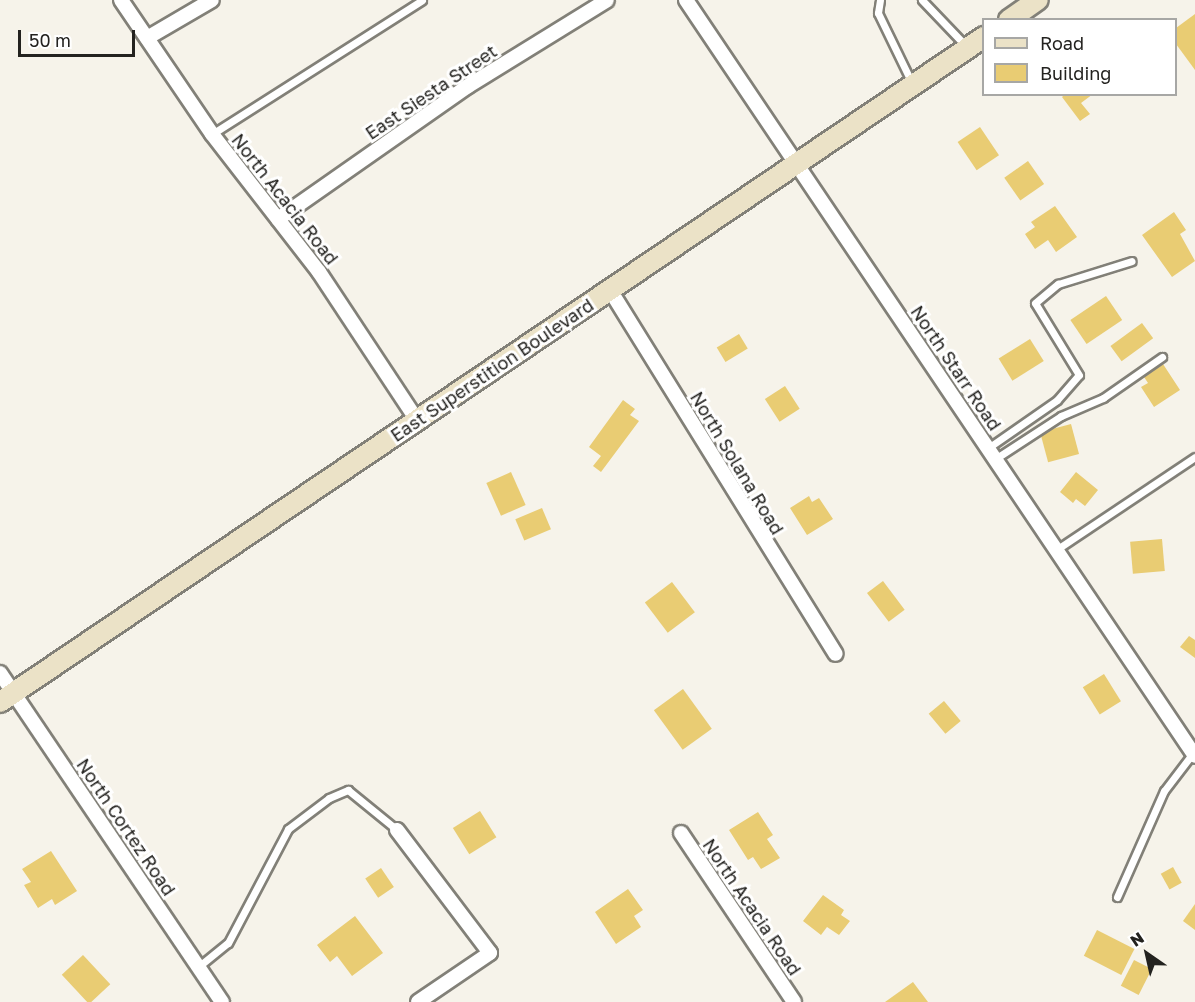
<!DOCTYPE html>
<style>
body{margin:0}
#map{position:relative;width:1195px;height:1002px;overflow:hidden;background:#f6f3ea;font-family:"Golos Text",sans-serif}
div>[style]{position:absolute}
.building>*{inset:0;background:#e9cc73;transform-origin:0 0}
.roads{filter:drop-shadow(2px 0 #828078) drop-shadow(-2px 0 #828078) drop-shadow(0 2px #828078) drop-shadow(0 -2px #828078)}
.lane>*{height:7px;margin:-3.5px;padding:0 3.5px;transform-origin:3.5px;border-radius:3.5px;background:#fff}
.street>*{height:14px;margin:-7px;padding:0 7px;transform-origin:7px;border-radius:7px;background:#fff}
.secondary>*{height:20px;margin:-10px;padding:0 10px;transform-origin:10px;border-radius:10px;background:#ebe2c7}
span{translate:-50% -50%;white-space:nowrap;text-align:center;line-height:1.15;-webkit-text-stroke:6px #fff;paint-order:stroke}
.street-label{font-size:18px;color:#23221f}
.legend{position:absolute;left:982px;top:18px;width:195px;height:78px;box-sizing:border-box;background:#fff;border:2px solid #a7a7a5;margin:0;padding:8px 10px;list-style:none;font-size:18px;color:#23221f}
.legend li{display:flex;align-items:center;gap:12px;height:30px}
.legend b{width:30px;border:2px solid #a7a7a5}
.north{position:absolute;left:1117px;top:924px;width:60px;height:60px;-webkit-text-stroke:4px #fff;paint-order:stroke;rotate:326deg;font-size:16px;font-weight:700;line-height:24px;text-align:center;color:#23221f}
.north::after{content:'';display:block;margin:auto;width:21px;height:27px;background:#23221f;clip-path:polygon(50% 0,100% 100%,50% 72%,0 100%)}
.scale{position:absolute;left:18px;top:30px;width:117px;height:27px;box-sizing:border-box;border:3px solid #23221f;border-top:0;padding-left:8px;font-size:18px;line-height:21px;white-space:nowrap;color:#23221f;-webkit-text-stroke:4px #fff;paint-order:stroke}
</style>
<div id="map">
<div class="building">
<div style="clip-path:polygon(1195px 14px,1195px 70px,1176px 44px,1176px 28px)"></div>
<div style="clip-path:polygon(1065px 94px,1093px 94px,1081px 103px,1090px 114px,1080px 121px,1062px 97px)"></div>
<div style="left:980px;top:127px;width:34px;height:27px;rotate:56deg"></div>
<div style="left:1028px;top:161px;width:28px;height:29px;rotate:55deg"></div>
<div style="clip-path:polygon(1055px 206px,1077px 237px,1056px 252px,1048px 240px,1035px 249px,1025px 234px,1035px 227px,1031px 222px)"></div>
<div style="clip-path:polygon(1174px 212px,1186px 230px,1180px 234px,1195px 261px,1172px 277px,1142px 235px)"></div>
<div style="left:1106px;top:296px;width:29px;height:43px;rotate:56deg"></div>
<div style="left:1142px;top:323px;width:19px;height:39px;rotate:54deg"></div>
<div style="left:739px;top:334px;width:17px;height:26px;rotate:59deg"></div>
<div style="left:1030px;top:339px;width:26px;height:37px;rotate:58deg"></div>
<div style="clip-path:polygon(1163px 364px,1180px 390px,1154px 407px,1141px 387px,1148px 383px,1144px 377px)"></div>
<div style="left:785px;top:386px;width:27px;height:24px;rotate:57deg"></div>
<div style="clip-path:polygon(623px 400px,635px 409px,630px 415px,639px 421px,601px 472px,593px 466px,601px 456px,589px 447px)"></div>
<div style="left:1071px;top:424px;width:31px;height:32px;rotate:75deg"></div>
<div style="left:511px;top:472px;width:36px;height:27px;rotate:66deg"></div>
<div style="clip-path:polygon(1076px 472px,1098px 490px,1085px 506px,1076px 499px,1073px 503px,1060px 492px)"></div>
<div style="clip-path:polygon(809px 496px,812px 502px,819px 498px,833px 519px,807px 535px,790px 508px)"></div>
<div style="left:542px;top:508px;width:23px;height:29px;rotate:67deg"></div>
<div style="left:1162px;top:539px;width:32px;height:32px;rotate:85deg"></div>
<div style="left:883px;top:581px;width:36px;height:20px;rotate:53deg"></div>
<div style="left:672px;top:582px;width:38px;height:34px;rotate:53deg"></div>
<div style="clip-path:polygon(1189px 636px,1195px 640px,1195px 658px,1180px 647px)"></div>
<div style="left:1104px;top:674px;width:32px;height:25px;rotate:58deg"></div>
<div style="left:683px;top:689px;width:49px;height:36px;rotate:54deg"></div>
<div style="left:944px;top:701px;width:26px;height:20px;rotate:50deg"></div>
<div style="left:480px;top:811px;width:31px;height:32px;rotate:58deg"></div>
<div style="clip-path:polygon(758px 812px,773px 835px,767px 839px,780px 858px,761px 869px,753px 857px,748px 860px,729px 830px)"></div>
<div style="clip-path:polygon(51px 851px,77px 891px,55px 905px,52px 899px,38px 908px,24px 885px,31px 882px,22px 869px)"></div>
<div style="left:1173px;top:867px;width:18px;height:14px;rotate:61deg"></div>
<div style="left:381px;top:868px;width:23px;height:19px;rotate:56deg"></div>
<div style="clip-path:polygon(628px 889px,643px 910px,634px 916px,641px 927px,616px 944px,595px 912px)"></div>
<div style="clip-path:polygon(823px 895px,844px 910px,841px 915px,850px 921px,839px 935px,827px 927px,821px 935px,803px 921px)"></div>
<div style="clip-path:polygon(1195px 904px,1195px 930px,1183px 921px)"></div>
<div style="clip-path:polygon(355px 916px,383px 953px,352px 976px,337px 956px,330px 962px,317px 945px)"></div>
<div style="left:1097px;top:930px;width:42px;height:29px;rotate:27deg"></div>
<div style="left:83px;top:955px;width:40px;height:29px;rotate:47deg"></div>
<div style="left:1134px;top:960px;width:20px;height:29px;rotate:27deg"></div>
<div style="clip-path:polygon(913px 982px,928px 1002px,885px 1002px)"></div>
</div>
<div class="roads">
<div class="lane">
<div style="left:880px;top:0;width:13px;rotate:99deg"></div>
<div style="left:878px;top:13px;width:78px;rotate:64.1deg"></div>
<div style="left:922px;top:0;width:64px;rotate:46.3deg"></div>
<div style="left:212px;top:134px;width:249px;rotate:-32.5deg"></div>
<div style="left:988px;top:448px;width:84px;rotate:-34.8deg"></div>
<div style="left:1057px;top:400px;width:33px;rotate:-49deg"></div>
<div style="left:1079px;top:375px;width:84px;rotate:-121.4deg"></div>
<div style="left:1035px;top:303px;width:30px;rotate:-40deg"></div>
<div style="left:1058px;top:284px;width:77px;rotate:-17.3deg"></div>
<div style="left:995px;top:459px;width:79px;rotate:-33.1deg"></div>
<div style="left:1061px;top:416px;width:46px;rotate:-23.2deg"></div>
<div style="left:1103px;top:398px;width:72px;rotate:-34.8deg"></div>
<div style="left:1056px;top:550px;width:167px;rotate:-33.8deg"></div>
<div style="left:1117px;top:897px;width:116px;rotate:-66.1deg"></div>
<div style="left:1164px;top:791px;width:48px;rotate:-52.7deg"></div>
<div style="left:198px;top:967px;width:38px;rotate:-39deg"></div>
<div style="left:228px;top:943px;width:129px;rotate:-62.2deg"></div>
<div style="left:288px;top:829px;width:51px;rotate:-37.1deg"></div>
<div style="left:329px;top:798px;width:21px;rotate:-23deg"></div>
<div style="left:348px;top:790px;width:63px;rotate:39.2deg"></div>
</div>
<div class="street">
<div style="left:121px;top:0;width:162px;rotate:55.8deg"></div>
<div style="left:212px;top:134px;width:175px;rotate:52.2deg"></div>
<div style="left:319px;top:272px;width:178px;rotate:56.5deg"></div>
<div style="left:686px;top:0;width:911px;rotate:56.05deg"></div>
<div style="left:147px;top:38px;width:75px;rotate:-30.3deg"></div>
<div style="left:278px;top:219px;width:232px;rotate:-35deg"></div>
<div style="left:468px;top:86px;width:163px;rotate:-31.7deg"></div>
<div style="left:610px;top:290px;width:428px;rotate:58.2deg"></div>
<div style="left:0;top:673px;width:397px;rotate:56deg"></div>
<div style="left:397px;top:830px;width:154px;rotate:52.9deg"></div>
<div style="left:490px;top:953px;width:87px;rotate:145.8deg"></div>
<div style="left:681px;top:833px;width:203px;rotate:56.2deg"></div>
</div>
<div class="secondary">
<div style="left:1009px;top:20px;width:35px;rotate:-35deg"></div>
<div style="left:0;top:702px;width:1188px;rotate:-34.05deg"></div>
</div>
</div>
<div class="street-label">
<span style="left:431px;top:92px;rotate:-34deg">East Siesta Street</span>
<span style="left:285px;top:199px;rotate:52deg">North Acacia Road</span>
<span style="left:956px;top:368px;rotate:56deg">North Starr Road</span>
<span style="left:492px;top:370px;rotate:-34deg">East Superstition Boulevard</span>
<span style="left:737px;top:463px;rotate:59deg">North Solana Road</span>
<span style="left:126px;top:827px;rotate:56deg">North Cortez Road</span>
<span style="left:752px;top:907px;rotate:56deg">North Acacia Road</span>
</div>
<ul class="legend">
<li><b style="height:8px;background:#ebe2c7"></b>Road</li>
<li><b style="height:16px;background:#e9cc73"></b>Building</li>
</ul>
<div class="north">N</div>
<div class="scale">50 m</div>
</div>
